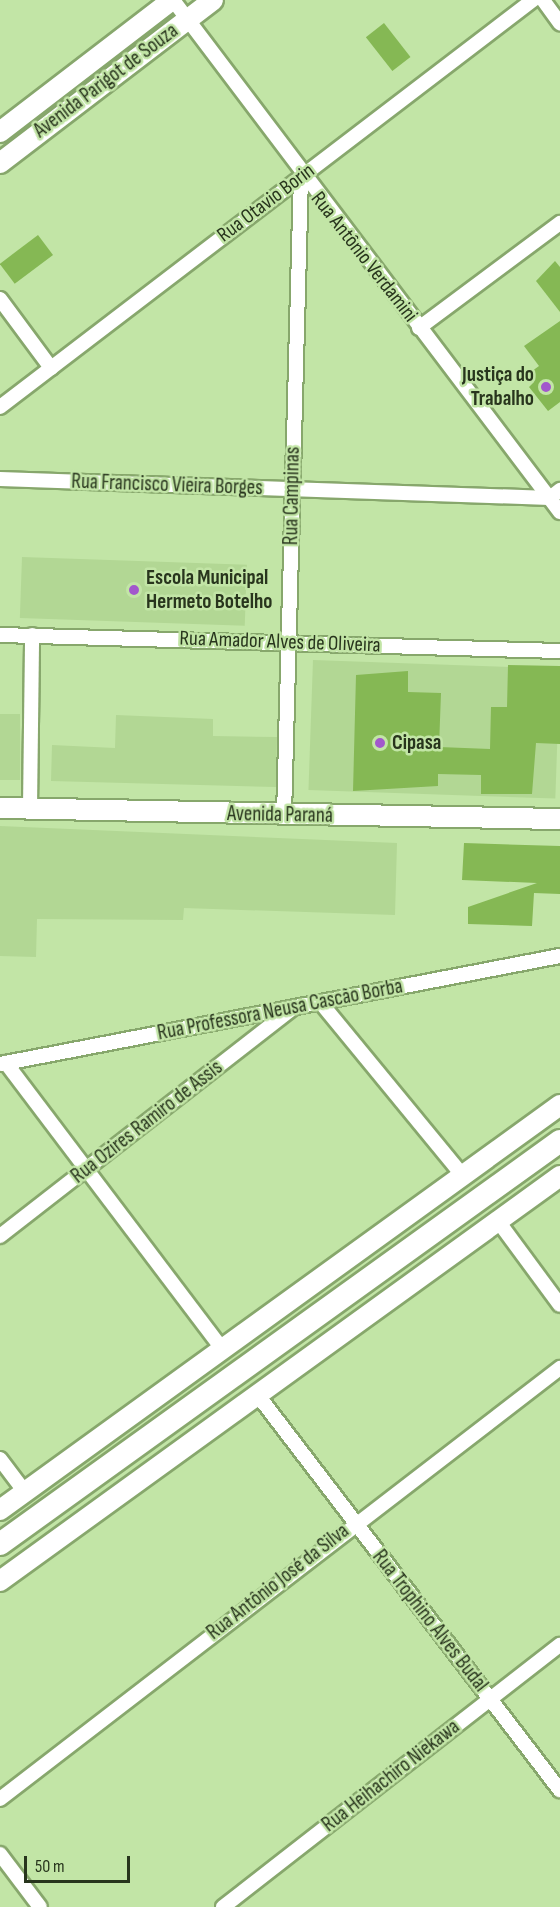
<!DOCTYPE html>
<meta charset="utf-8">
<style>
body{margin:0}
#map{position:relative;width:560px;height:1907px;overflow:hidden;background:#c2e5a6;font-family:"Sofia Sans Condensed",sans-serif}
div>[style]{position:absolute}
.built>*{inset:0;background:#b2d794;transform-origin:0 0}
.building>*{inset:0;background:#85b854;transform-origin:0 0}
.roads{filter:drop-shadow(2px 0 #87a76c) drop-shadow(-2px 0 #87a76c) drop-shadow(0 2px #87a76c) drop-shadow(0 -2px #87a76c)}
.street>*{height:14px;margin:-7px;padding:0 7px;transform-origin:7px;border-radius:7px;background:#fff}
.secondary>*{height:20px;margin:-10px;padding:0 10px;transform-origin:10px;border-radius:10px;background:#fff}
.primary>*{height:22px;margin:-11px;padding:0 11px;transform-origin:11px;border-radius:11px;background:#fff}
.dots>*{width:16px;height:16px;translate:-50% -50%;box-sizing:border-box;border:3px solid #c2e5a6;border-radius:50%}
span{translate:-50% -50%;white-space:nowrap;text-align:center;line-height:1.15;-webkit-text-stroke:5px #c2e5a6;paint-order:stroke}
.street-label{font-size:21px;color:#28351d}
.poi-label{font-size:21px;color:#28351d;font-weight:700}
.right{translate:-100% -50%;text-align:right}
.left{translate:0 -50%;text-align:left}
.scale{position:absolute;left:24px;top:1856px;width:106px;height:27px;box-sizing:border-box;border:3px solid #28351d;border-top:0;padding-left:8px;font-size:18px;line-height:21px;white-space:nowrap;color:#28351d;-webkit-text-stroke:4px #c2e5a6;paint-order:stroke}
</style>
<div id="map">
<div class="built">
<div style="left:22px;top:557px;width:225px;height:61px;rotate:2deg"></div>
<div style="left:313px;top:660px;width:247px;height:130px;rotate:2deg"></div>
<div style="left:0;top:714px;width:20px;height:66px"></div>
<div style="clip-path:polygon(116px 715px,213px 719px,213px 736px,277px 737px,276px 787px,51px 781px,52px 745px,115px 748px)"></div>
<div style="clip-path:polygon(0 826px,397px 843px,395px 915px,184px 908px,183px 920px,37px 919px,36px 957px,0 956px)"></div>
</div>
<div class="building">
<div style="left:384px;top:23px;width:43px;height:23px;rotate:52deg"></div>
<div style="left:38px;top:235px;width:25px;height:48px;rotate:53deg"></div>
<div style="clip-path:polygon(555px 261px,560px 267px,560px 312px,536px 281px)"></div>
<div style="clip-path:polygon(560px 321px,560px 402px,548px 411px,529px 387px,534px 382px,528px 374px,539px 366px,524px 346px)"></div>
<div style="clip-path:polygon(508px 665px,560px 666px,560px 744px,536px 743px,532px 794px,481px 794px,481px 775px,438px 774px,438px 786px,353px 791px,356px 675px,408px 671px,408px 692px,441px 693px,439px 747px,490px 749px,491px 707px,507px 707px)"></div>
<div style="clip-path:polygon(464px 843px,560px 846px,560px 894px,534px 893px,532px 926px,468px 924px,468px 907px,537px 883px,462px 880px)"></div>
</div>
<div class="roads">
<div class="street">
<div style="left:173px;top:0;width:642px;rotate:52.92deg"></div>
<div style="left:543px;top:0;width:29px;rotate:54deg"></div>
<div style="left:0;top:299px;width:86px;rotate:53.5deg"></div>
<div style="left:419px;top:328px;width:176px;rotate:-36.7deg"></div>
<div style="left:0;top:407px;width:671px;rotate:-37.37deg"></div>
<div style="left:0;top:479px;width:550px;rotate:1.98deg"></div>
<div style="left:550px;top:498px;width:13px;rotate:-39deg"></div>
<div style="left:0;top:635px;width:560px;rotate:1.64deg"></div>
<div style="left:30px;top:808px;width:173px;rotate:-89.3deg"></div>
<div style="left:284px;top:816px;width:640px;rotate:-88.48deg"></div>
<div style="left:321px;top:1003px;width:224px;rotate:50.6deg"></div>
<div style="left:6px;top:1063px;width:358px;rotate:52.9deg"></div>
<div style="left:0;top:1064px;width:570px;rotate:-10.92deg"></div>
<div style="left:498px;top:1221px;width:104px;rotate:53.6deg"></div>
<div style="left:0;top:1236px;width:370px;rotate:-37.9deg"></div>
<div style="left:257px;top:1394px;width:499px;rotate:52.6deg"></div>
<div style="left:0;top:1459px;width:41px;rotate:52.9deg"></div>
<div style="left:0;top:1799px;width:707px;rotate:-37.58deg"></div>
<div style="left:0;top:1854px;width:66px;rotate:53deg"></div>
<div style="left:223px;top:1907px;width:427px;rotate:-37.9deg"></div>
</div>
<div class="secondary">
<div style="left:0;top:132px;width:217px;rotate:-37.5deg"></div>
<div style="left:0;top:163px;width:268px;rotate:-37.4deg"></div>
<div style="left:0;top:808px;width:560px;rotate:1.13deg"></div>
<div style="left:0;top:1510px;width:691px;rotate:-35.87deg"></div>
<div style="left:0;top:1581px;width:691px;rotate:-35.87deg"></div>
</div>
<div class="primary">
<div style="left:0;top:1544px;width:690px;rotate:-35.74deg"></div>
</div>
</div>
<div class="dots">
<div style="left:546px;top:387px;background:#a258cc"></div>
<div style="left:134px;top:590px;background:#a258cc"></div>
<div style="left:380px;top:743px;background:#a258cc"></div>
</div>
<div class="street-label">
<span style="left:106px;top:81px;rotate:-37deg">Avenida Parigot de Souza</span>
<span style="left:266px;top:203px;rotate:-37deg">Rua Otavio Borin</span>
<span style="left:364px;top:257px;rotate:52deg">Rua Antônio Verdamini</span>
<span style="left:167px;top:485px;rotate:2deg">Rua Francisco Vieira Borges</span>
<span style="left:292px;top:496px;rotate:-89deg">Rua Campinas</span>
<span style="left:280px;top:642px;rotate:2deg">Rua Amador Alves de Oliveira</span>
<span style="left:280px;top:815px;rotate:1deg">Avenida Paraná</span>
<span style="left:280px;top:1010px;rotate:-11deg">Rua Professora Neusa Cascão Borba</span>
<span style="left:147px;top:1122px;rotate:-38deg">Rua Ozires Ramiro de Assis</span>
<span style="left:278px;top:1582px;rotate:-38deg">Rua Antônio José da Silva</span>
<span style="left:430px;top:1621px;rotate:52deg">Rua Trophino Alves Budal</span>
<span style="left:391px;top:1776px;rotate:-38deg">Rua Heihachiro Niekawa</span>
</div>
<div class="poi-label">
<span class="right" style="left:534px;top:387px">Justiça do<br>Trabalho</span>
<span class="left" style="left:146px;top:590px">Escola Municipal<br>Hermeto Botelho</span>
<span class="left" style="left:392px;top:743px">Cipasa</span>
</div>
<div class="scale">50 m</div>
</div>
